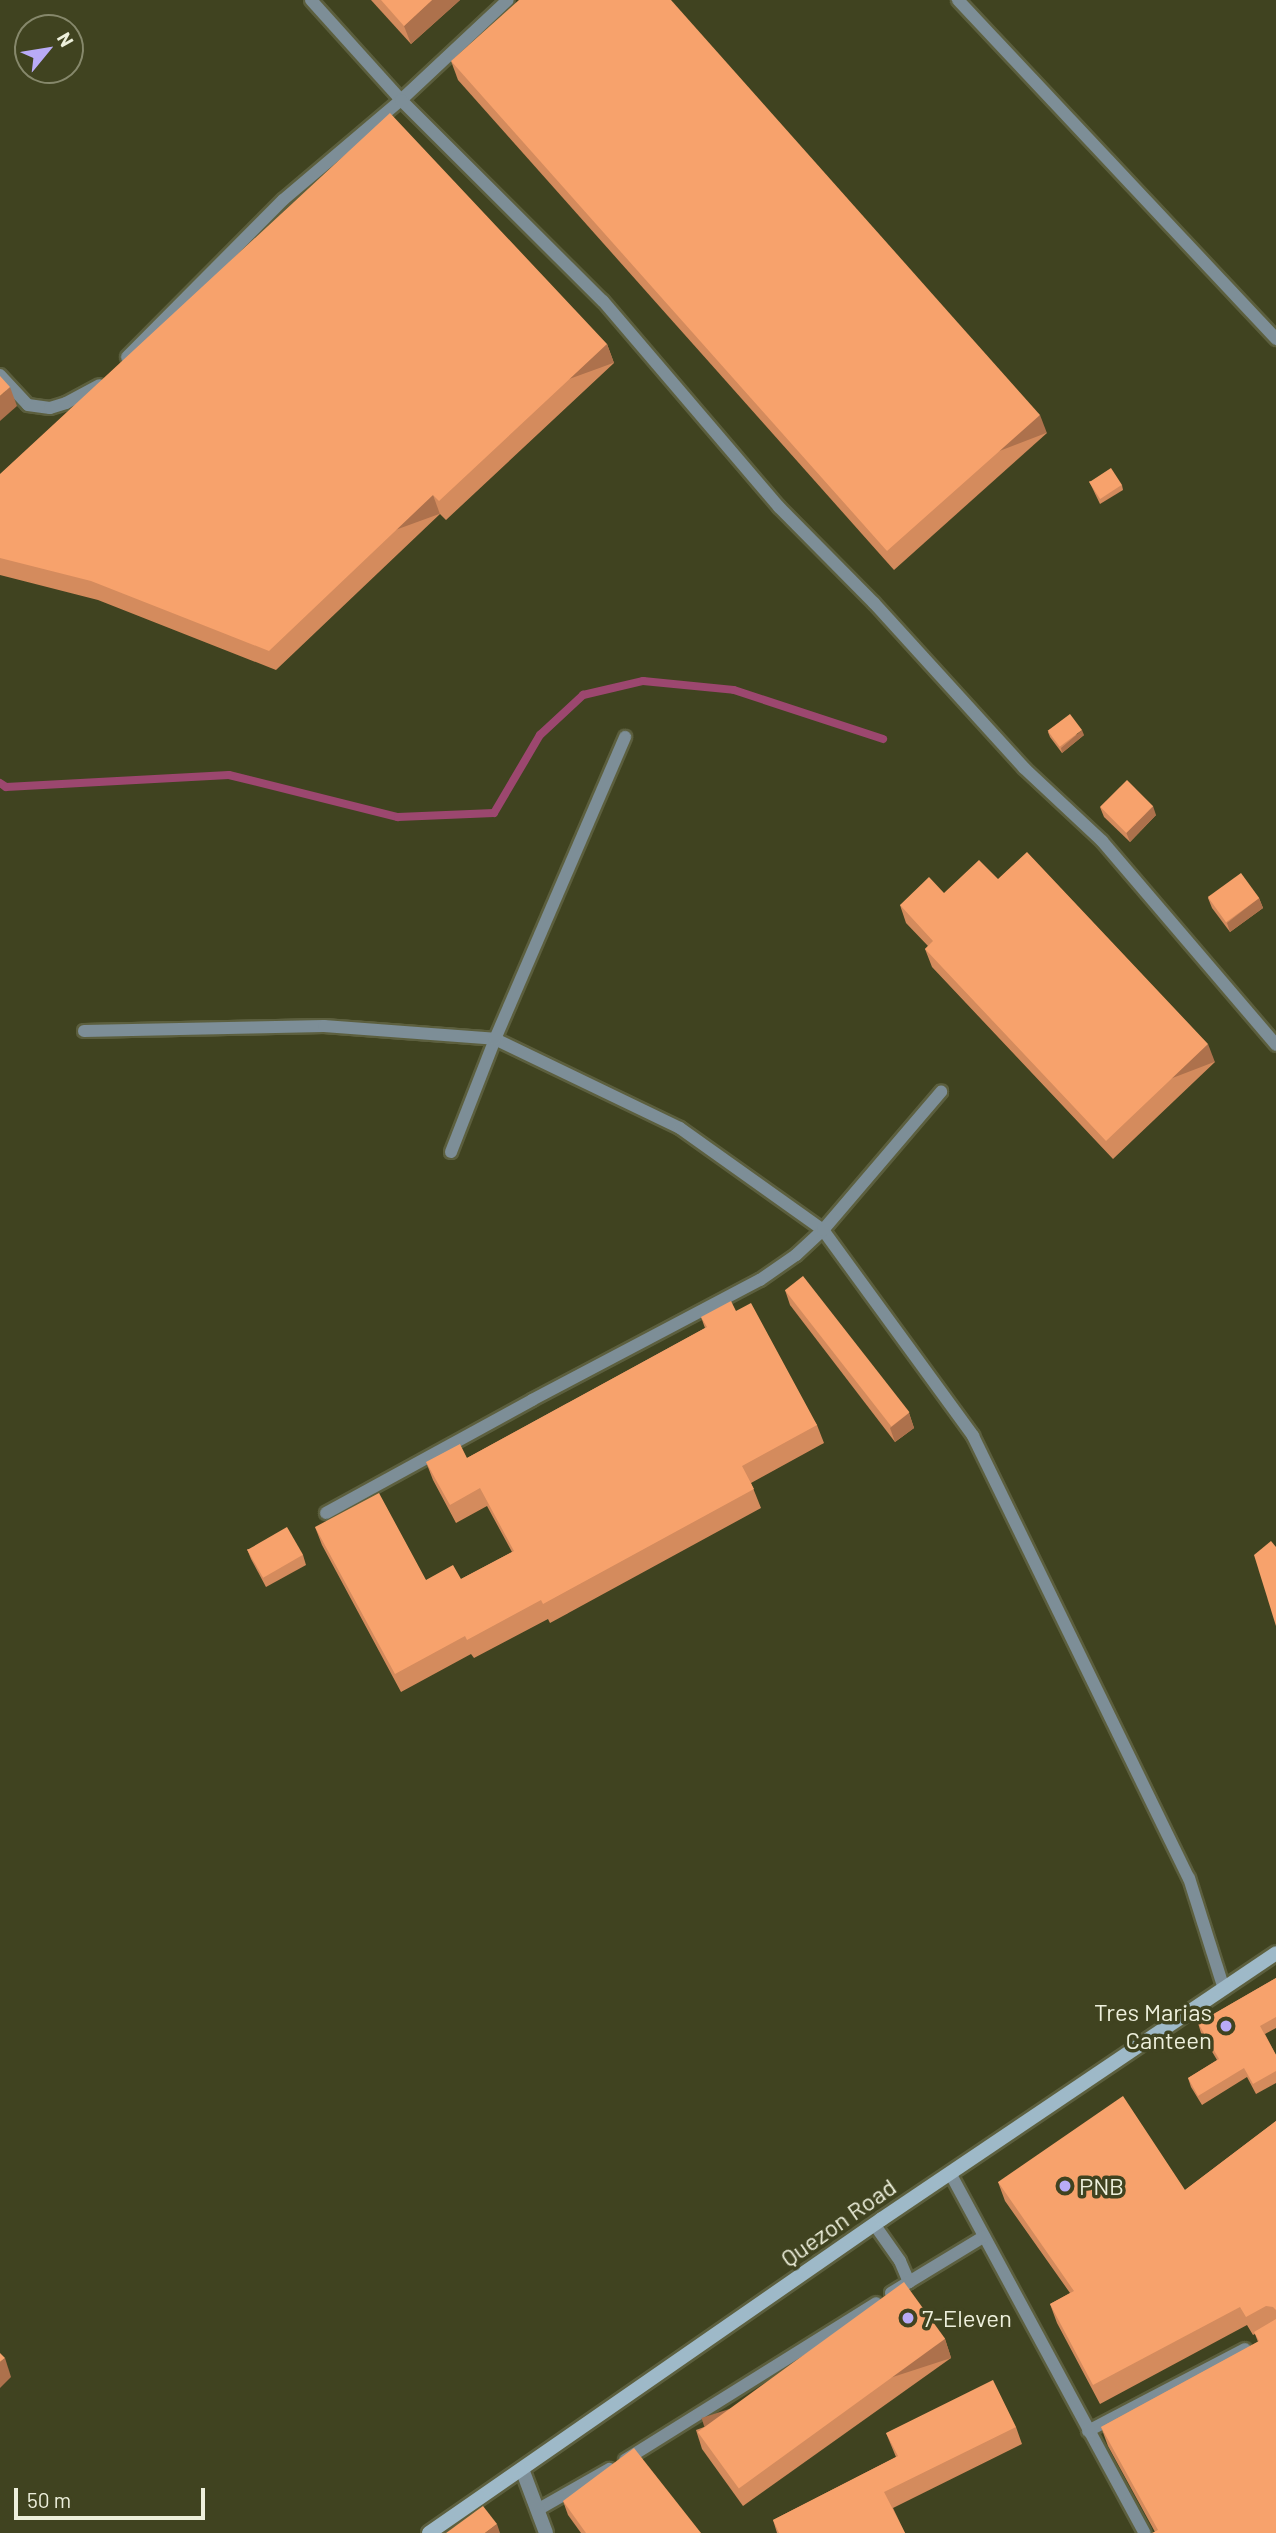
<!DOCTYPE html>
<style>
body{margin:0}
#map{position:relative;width:1276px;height:2533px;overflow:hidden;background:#404320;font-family:Barlow,sans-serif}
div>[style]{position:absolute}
.stream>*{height:8px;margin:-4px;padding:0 4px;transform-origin:4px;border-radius:4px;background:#9c476f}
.roads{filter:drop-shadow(2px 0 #5c5f3e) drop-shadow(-2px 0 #5c5f3e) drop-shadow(0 2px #5c5f3e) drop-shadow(0 -2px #5c5f3e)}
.lane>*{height:12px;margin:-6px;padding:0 6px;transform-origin:6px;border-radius:6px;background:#7d8e97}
.street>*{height:14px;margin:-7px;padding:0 7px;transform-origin:7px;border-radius:7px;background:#7d8e97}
.secondary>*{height:14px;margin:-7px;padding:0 7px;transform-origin:7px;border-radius:7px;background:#9eb9c8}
.wall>*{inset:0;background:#d48b5d}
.shaded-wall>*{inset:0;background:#ad714c;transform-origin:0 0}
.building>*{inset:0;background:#f7a26c;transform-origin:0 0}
.dots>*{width:19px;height:19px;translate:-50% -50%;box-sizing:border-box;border:4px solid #404320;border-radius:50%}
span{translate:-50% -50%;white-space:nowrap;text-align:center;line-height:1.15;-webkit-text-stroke:7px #404320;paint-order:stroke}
.poi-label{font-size:24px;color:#eef0dc}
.right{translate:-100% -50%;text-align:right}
.left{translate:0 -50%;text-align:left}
.street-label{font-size:24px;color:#eef0dc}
.north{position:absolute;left:14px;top:14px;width:70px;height:70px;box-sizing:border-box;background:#404320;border:2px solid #86886b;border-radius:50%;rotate:60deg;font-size:19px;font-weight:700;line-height:28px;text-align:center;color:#eef0dc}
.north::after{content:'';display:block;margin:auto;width:24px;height:32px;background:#b9abf7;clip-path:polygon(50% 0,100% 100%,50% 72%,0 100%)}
.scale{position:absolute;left:14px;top:2488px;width:191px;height:32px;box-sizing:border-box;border:4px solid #eef0dc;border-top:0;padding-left:9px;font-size:21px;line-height:24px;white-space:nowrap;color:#eef0dc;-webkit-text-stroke:5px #404320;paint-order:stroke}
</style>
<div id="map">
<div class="stream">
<div style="left:0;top:783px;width:7px;rotate:34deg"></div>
<div style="left:6px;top:787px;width:223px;rotate:-3.1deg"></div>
<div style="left:229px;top:775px;width:174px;rotate:14deg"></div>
<div style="left:398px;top:817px;width:96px;rotate:-2.4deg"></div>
<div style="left:494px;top:813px;width:91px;rotate:-59.5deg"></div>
<div style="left:540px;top:735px;width:59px;rotate:-42.9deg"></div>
<div style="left:583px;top:695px;width:62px;rotate:-13.1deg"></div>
<div style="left:643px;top:681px;width:91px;rotate:5.6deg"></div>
<div style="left:734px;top:690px;width:157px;rotate:18.2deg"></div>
</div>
<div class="roads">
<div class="lane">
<div style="left:311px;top:0;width:135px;rotate:48deg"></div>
<div style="left:401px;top:100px;width:146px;rotate:-43.1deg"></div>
<div style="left:958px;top:0;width:465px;rotate:46.8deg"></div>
<div style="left:127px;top:357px;width:221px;rotate:-45.2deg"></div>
<div style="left:283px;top:200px;width:155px;rotate:-40.3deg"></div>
<div style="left:401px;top:100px;width:285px;rotate:44.9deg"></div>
<div style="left:603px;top:301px;width:271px;rotate:49.5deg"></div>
<div style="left:779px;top:507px;width:135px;rotate:45.3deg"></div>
<div style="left:874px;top:603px;width:223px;rotate:47.7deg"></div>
<div style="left:1024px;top:768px;width:107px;rotate:43.1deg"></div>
<div style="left:1102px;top:841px;width:268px;rotate:49.5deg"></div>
<div style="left:0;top:375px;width:41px;rotate:47deg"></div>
<div style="left:28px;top:405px;width:22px;rotate:8deg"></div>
<div style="left:50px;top:408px;width:17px;rotate:-17deg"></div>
<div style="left:66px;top:403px;width:38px;rotate:-28deg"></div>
<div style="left:84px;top:1031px;width:240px;rotate:-1.2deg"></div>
<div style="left:324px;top:1026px;width:171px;rotate:4.3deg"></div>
<div style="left:495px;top:1039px;width:205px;rotate:25.7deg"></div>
<div style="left:680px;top:1128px;width:176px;rotate:35.5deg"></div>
<div style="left:823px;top:1230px;width:255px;rotate:53.9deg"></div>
<div style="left:973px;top:1436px;width:492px;rotate:64deg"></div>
<div style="left:1189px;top:1878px;width:116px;rotate:72.5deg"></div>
<div style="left:451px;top:1152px;width:121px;rotate:-68.7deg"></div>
<div style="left:495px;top:1039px;width:329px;rotate:-66.7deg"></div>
<div style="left:326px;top:1513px;width:235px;rotate:-28.7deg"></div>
<div style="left:532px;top:1400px;width:258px;rotate:-27.8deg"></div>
<div style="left:760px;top:1280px;width:44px;rotate:-34.8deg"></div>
<div style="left:796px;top:1255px;width:37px;rotate:-43deg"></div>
<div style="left:823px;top:1230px;width:182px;rotate:-49.5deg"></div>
<div style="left:950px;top:2173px;width:409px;rotate:61.6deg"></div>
<div style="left:874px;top:2224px;width:45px;rotate:54.9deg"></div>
<div style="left:900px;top:2261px;width:23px;rotate:67deg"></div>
<div style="left:909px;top:2282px;width:21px;rotate:149deg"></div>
<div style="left:909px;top:2282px;width:87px;rotate:-31.3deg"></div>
<div style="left:1088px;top:2431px;width:177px;rotate:-27.6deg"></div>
<div style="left:625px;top:2460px;width:296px;rotate:-32deg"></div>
<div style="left:539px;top:2509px;width:81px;rotate:-29.7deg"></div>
</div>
<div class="street">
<div style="left:522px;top:2469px;width:68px;rotate:69.4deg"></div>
</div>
<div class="secondary">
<div style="left:429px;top:2533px;width:551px;rotate:-34.73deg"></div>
<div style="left:882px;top:2219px;width:475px;rotate:-34deg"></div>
</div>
</div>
<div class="wall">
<div style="clip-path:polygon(371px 0,460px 0,411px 44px)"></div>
<div style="clip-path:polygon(451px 61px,1047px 433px,894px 570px,458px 80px)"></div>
<div style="clip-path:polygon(607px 344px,614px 363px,446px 520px,440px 514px,276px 670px,98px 600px,0 575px,0 474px)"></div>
<div style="clip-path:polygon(1089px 481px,1122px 485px,1123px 490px,1100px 504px)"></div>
<div style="clip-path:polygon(1048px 732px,1084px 735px,1062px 753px,1050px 737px)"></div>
<div style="clip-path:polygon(1100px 807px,1156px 815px,1130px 842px,1104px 817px)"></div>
<div style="clip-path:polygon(998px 879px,1215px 1062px,1113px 1159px,932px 967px,925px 949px,928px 946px,906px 923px,900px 905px)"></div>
<div style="clip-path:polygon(1208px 898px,1259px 898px,1263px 908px,1230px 932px,1212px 908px)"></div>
<div style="clip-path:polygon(785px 1290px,909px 1413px,914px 1428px,895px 1442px,790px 1305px)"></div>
<div style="clip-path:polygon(736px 1311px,817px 1425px,824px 1443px,751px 1483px,761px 1508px,550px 1623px,548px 1619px,474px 1658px,471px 1654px,401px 1692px,322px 1545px,315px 1527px,426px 1580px,461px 1579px,512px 1552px,487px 1506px,456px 1523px,433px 1480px,426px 1462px,467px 1458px,705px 1328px,701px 1317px)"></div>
<div style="clip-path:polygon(247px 1549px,303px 1555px,306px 1565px,266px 1587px,251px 1559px)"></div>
<div style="clip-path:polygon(1276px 1978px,1276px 2028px,1265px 2034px,1276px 2055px,1276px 2083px,1256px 2094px,1247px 2077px,1202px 2105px,1191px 2087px,1188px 2078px,1217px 2060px,1201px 2033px,1198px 2023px)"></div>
<div style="clip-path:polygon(1276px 2121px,1276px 2533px,1155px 2532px,1108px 2446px,1101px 2427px,1258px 2342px,1255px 2334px,1253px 2335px,1247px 2325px,1100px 2404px,1057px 2323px,1050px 2304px,1070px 2293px,1005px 2201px,998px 2182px,1185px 2190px)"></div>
<div style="clip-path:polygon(945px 2339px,951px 2358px,743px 2506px,702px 2449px,696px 2430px)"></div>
<div style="clip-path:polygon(1016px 2427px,1022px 2444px,893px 2508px,905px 2533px,777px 2533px,773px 2520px,896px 2457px,886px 2433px)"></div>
<div style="clip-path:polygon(563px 2501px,701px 2533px,581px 2533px,568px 2515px)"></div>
</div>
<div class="shaded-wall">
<div style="clip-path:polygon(432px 0,460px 0,411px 44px,404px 26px)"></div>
<div style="left:607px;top:344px;width:20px;height:230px;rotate:70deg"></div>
<div style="clip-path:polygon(10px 387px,17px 406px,0 421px,0 396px)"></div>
<div style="left:1040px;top:415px;width:19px;height:205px;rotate:69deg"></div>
<div style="left:433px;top:495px;width:20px;height:226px;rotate:70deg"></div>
<div style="clip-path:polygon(1082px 730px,1084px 735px,1062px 753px,1061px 748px)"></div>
<div style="clip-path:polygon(1153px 806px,1156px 815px,1130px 842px,1126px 832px)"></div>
<div style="clip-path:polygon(1259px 898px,1263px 908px,1230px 932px,1227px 923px)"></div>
<div style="left:1208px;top:1044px;width:19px;height:141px;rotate:69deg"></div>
<div style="clip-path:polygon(909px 1413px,914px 1428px,895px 1442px,890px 1428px)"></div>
<div style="left:945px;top:2339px;width:20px;height:256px;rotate:72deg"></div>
<div style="clip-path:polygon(5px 2358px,11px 2377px,0 2388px,0 2362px)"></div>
<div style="clip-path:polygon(497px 2524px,500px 2533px,485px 2533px)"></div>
</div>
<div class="building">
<div style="clip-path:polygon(381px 0,432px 0,404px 26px)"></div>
<div style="clip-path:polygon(519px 0,671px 0,1040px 415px,887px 551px,451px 61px)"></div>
<div style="clip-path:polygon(390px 113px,607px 344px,439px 501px,433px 495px,269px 651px,91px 581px,0 558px,0 474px)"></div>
<div style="clip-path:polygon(0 376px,10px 387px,0 396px)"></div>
<div style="left:1111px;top:468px;width:20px;height:26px;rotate:57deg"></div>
<div style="left:1070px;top:714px;width:20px;height:28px;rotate:53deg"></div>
<div style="left:1127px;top:780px;width:37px;height:38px;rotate:45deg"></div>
<div style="clip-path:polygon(1027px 852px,1208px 1044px,1106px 1141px,925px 949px,933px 941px,900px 905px,929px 877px,944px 893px,979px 860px,998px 879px)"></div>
<div style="left:1241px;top:873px;width:31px;height:41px;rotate:54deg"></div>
<div style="left:803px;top:1276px;width:173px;height:23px;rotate:52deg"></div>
<div style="clip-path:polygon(731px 1301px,736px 1311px,751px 1303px,817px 1425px,742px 1466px,754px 1489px,543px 1604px,541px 1600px,467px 1640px,465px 1636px,395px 1674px,315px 1527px,379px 1493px,426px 1580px,453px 1565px,461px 1579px,514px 1551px,480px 1488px,450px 1505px,426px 1462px,460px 1444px,467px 1458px,707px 1327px,701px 1317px)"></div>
<div style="left:287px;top:1527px;width:32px;height:46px;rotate:60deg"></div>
<div style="clip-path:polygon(1271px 1541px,1276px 1547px,1276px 1626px,1254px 1555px)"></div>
<div style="clip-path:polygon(1276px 1978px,1276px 2017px,1260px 2026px,1276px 2055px,1276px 2071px,1253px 2084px,1244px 2068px,1198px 2096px,1188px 2078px,1219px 2059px,1198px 2023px)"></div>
<div style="clip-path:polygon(1123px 2096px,1185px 2190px,1276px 2121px,1276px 2310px,1273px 2307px,1266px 2306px,1246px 2317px,1240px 2307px,1093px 2385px,1050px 2304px,1074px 2291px,998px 2182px)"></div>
<div style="left:904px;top:2282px;width:70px;height:255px;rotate:54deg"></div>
<div style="clip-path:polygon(1276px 2319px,1276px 2533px,1152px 2533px,1158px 2530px,1101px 2427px,1259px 2341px,1254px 2332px)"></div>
<div style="clip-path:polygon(0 2353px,5px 2358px,0 2362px)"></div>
<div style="clip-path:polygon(993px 2380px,1016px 2427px,884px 2492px,905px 2533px,779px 2533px,773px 2520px,898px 2456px,886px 2433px)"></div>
<div style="clip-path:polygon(634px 2448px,701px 2533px,586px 2533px,563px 2501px)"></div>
<div style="clip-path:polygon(483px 2506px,497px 2524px,485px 2533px,446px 2533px)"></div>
</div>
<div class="dots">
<div style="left:1226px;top:2026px;background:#b9abf7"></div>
<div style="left:1065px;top:2186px;background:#b9abf7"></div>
<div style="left:908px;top:2318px;background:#b9abf7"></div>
</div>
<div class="poi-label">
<span class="right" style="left:1212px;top:2026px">Tres Marias<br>Canteen</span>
<span class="left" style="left:1079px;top:2186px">PNB</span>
<span class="left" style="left:922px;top:2318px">7-Eleven</span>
</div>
<div class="street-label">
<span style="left:838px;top:2222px;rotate:-35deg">Quezon Road</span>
</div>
<div class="north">N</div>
<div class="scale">50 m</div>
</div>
